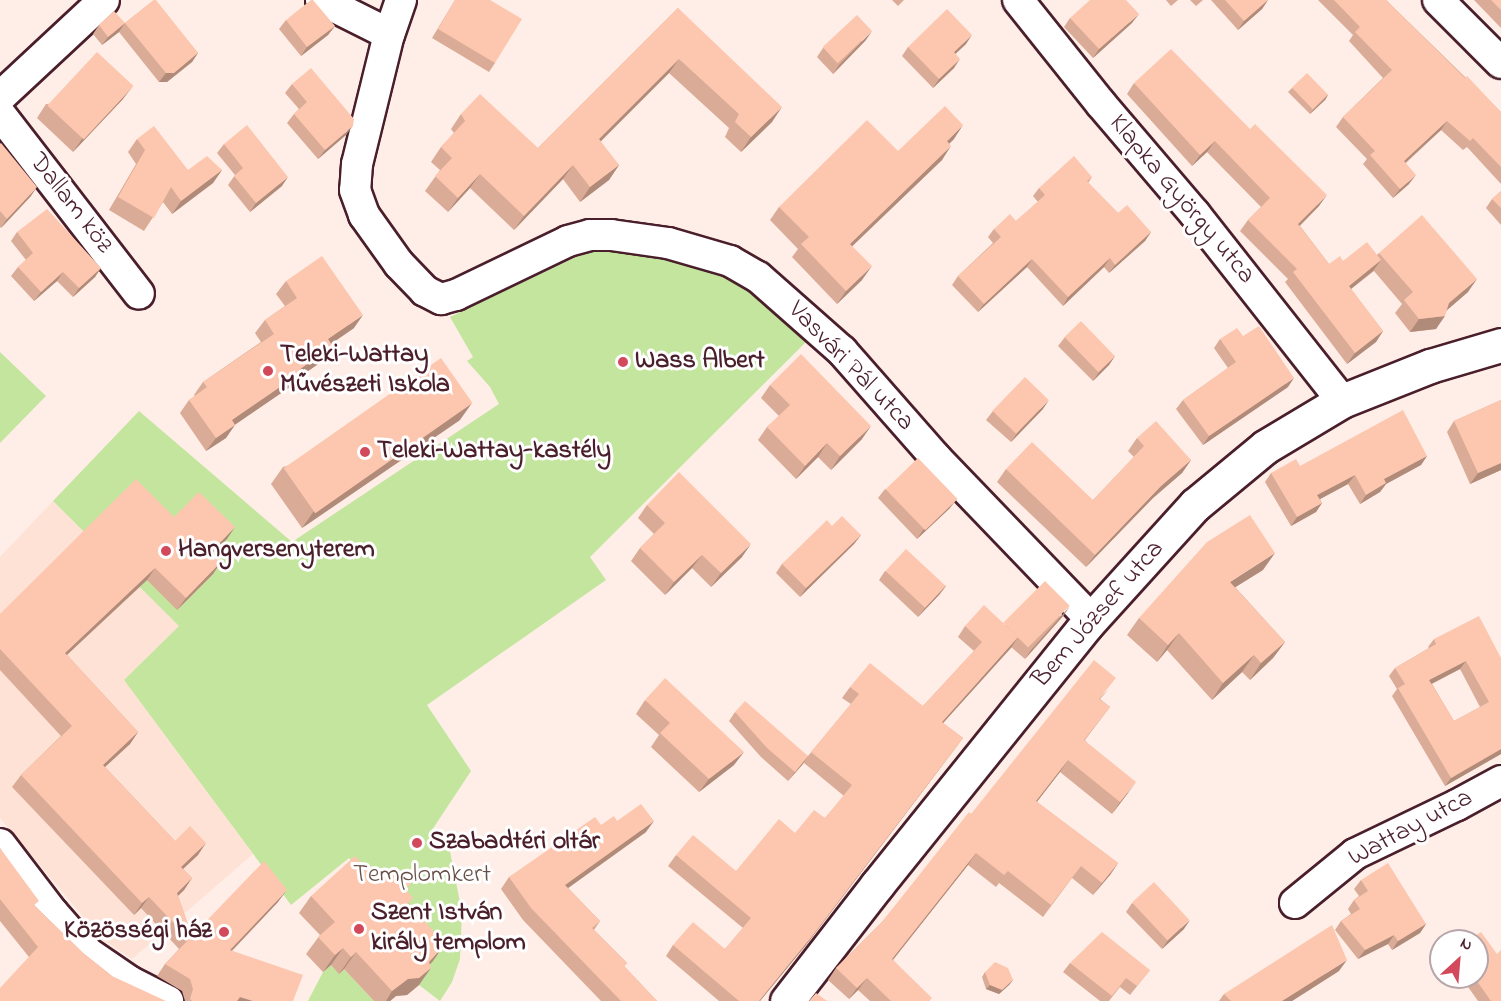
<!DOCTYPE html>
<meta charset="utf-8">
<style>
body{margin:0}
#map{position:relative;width:1501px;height:1001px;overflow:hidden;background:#feeee7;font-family:"Indie Flower",sans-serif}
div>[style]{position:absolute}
.built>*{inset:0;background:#fee2d6}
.green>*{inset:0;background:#c4e59d}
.roads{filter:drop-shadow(2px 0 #4a1f2b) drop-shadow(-2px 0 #4a1f2b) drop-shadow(0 2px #4a1f2b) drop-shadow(0 -2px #4a1f2b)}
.street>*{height:30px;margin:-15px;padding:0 15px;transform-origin:15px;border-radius:15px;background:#fff}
.secondary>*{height:33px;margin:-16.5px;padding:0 16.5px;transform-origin:16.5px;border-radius:16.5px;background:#fff}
.wall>*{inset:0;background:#daab96}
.shaded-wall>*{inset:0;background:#b18b7a}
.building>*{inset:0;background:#fdc7af;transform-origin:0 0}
.dots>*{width:16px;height:16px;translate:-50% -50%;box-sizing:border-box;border:3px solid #fff;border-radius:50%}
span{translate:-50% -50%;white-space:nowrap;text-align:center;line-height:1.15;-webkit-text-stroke:6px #fff;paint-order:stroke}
.street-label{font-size:26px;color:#4a1f2b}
.poi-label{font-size:26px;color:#4a1f2b;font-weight:700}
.left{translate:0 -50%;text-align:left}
.right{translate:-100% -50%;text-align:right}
.park-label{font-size:26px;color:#685048}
.north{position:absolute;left:1429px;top:929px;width:60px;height:60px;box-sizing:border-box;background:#fff;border:2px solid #b7a5aa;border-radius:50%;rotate:26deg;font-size:16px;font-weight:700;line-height:24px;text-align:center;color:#4a1f2b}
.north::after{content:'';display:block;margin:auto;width:21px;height:27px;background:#d1495b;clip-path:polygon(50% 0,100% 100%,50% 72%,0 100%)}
</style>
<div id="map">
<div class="built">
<div style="clip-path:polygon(53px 501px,179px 626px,124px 680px,253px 854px,132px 959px,102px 939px,0 818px,0 557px)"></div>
</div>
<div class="green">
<div style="clip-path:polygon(613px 247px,644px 247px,718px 269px,751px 288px,807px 341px,590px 557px,606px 580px,427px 705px,471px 771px,430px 833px,444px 837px,449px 846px,462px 913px,460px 959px,452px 982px,440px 1001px,419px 985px,385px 884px,363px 874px,349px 858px,291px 905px,124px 680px,179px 626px,53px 501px,139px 411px,292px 542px,499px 404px,490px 387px,467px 361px,473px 357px,450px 317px,589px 251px)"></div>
<div style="clip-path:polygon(0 352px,46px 396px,0 443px)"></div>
<div style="clip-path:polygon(331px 965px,339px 973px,344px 969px,374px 1001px,308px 1001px,323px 972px)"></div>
</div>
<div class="roads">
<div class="street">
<div style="left:321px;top:0;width:76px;rotate:26.6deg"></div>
<div style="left:401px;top:0;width:36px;rotate:109deg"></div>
<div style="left:389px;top:34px;width:134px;rotate:103.8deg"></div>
<div style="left:357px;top:164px;width:26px;rotate:94deg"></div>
<div style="left:355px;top:190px;width:27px;rotate:70deg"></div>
<div style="left:364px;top:215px;width:60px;rotate:54.5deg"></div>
<div style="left:399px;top:264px;width:37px;rotate:46deg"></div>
<div style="left:425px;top:291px;width:18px;rotate:27deg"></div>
<div style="left:441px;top:299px;width:16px;rotate:-15deg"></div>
<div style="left:456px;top:295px;width:124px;rotate:-25.7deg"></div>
<div style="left:568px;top:241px;width:23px;rotate:-15deg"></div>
<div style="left:590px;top:235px;width:21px"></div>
<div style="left:611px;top:235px;width:58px;rotate:8deg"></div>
<div style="left:668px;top:243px;width:65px;rotate:16.2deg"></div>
<div style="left:730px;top:261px;width:32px;rotate:30deg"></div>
<div style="left:758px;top:277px;width:112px;rotate:41.4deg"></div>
<div style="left:842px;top:351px;width:142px;rotate:48.7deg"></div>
<div style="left:936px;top:458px;width:223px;rotate:46.1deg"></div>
<div style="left:1018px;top:0;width:133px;rotate:51.4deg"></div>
<div style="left:1101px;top:104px;width:145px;rotate:49.5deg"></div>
<div style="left:1195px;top:214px;width:238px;rotate:51.8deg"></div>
<div style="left:1438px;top:0;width:89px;rotate:45deg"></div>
<div style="left:0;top:97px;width:142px;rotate:-43deg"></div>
<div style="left:0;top:114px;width:227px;rotate:52.3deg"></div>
<div style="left:0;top:844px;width:87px;rotate:52.5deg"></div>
<div style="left:53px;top:913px;width:53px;rotate:48.8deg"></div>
<div style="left:88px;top:953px;width:50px;rotate:34.3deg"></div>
<div style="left:129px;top:981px;width:44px;rotate:27.1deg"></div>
<div style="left:1295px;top:903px;width:77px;rotate:-39.2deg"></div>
<div style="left:1355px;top:854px;width:113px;rotate:-25.7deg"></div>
<div style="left:1457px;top:805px;width:50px;rotate:-28.6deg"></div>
</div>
<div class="secondary">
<div style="left:787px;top:1001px;width:147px;rotate:-52.2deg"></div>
<div style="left:877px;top:885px;width:335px;rotate:-51.2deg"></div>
<div style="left:1087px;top:624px;width:161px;rotate:-47.8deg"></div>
<div style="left:1195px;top:505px;width:91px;rotate:-39.6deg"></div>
<div style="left:1265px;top:447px;width:90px;rotate:-30.9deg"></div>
<div style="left:1342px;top:401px;width:95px;rotate:-21.7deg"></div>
<div style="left:1430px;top:366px;width:74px;rotate:-16.5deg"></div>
</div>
</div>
<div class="wall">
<div style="clip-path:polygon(154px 0,198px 53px,192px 62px,167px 82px,159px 82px,119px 32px,102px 45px,93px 34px,99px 25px,125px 23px)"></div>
<div style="clip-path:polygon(455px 0,490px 0,495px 63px,489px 72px,432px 38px)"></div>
<div style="clip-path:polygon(892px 0,904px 0,898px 6px)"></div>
<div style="clip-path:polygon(1166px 0,1178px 0,1171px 6px)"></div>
<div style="clip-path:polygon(1190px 0,1203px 0,1196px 6px)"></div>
<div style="clip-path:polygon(1211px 0,1268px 0,1262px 9px,1238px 30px)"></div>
<div style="clip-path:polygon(1318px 0,1386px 0,1501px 112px,1501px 184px,1467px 147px,1463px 150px,1441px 130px,1406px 163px,1409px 184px,1393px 198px,1363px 164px,1367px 159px,1336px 127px,1343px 117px,1383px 78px,1349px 41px,1353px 35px)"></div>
<div style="clip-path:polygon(1474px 0,1501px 0,1501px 28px)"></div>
<div style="clip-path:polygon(678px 8px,772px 122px,741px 152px,725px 137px,729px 128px,669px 73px,600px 142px,619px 165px,609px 180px,580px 202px,563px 179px,514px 230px,470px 188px,448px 212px,425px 191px,440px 170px,431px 162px,441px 147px,454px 133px,451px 129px,461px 114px,538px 148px)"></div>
<div style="clip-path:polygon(1070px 18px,1132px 23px,1093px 58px,1064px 27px)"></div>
<div style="clip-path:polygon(286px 20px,335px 26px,328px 35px,301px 56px,279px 29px)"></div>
<div style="clip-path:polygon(866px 40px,833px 74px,817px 57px,823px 48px)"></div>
<div style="clip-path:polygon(966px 44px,955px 54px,954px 68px,933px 88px,902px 56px,908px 47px)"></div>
<div style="clip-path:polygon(1134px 83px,1319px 206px,1300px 226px,1329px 264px,1343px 261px,1377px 255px,1379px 253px,1468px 292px,1447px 310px,1436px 329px,1410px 332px,1395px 313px,1402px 304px,1374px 271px,1351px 289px,1383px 331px,1376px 342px,1347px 364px,1285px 282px,1288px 279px,1240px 231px,1248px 220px,1261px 207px,1207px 152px,1192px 166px,1127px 94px)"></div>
<div style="clip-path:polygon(292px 84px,346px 135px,318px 159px,287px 123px,294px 114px,299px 109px,285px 93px)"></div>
<div style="clip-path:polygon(1292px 88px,1328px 95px,1325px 100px,1310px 114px,1288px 92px)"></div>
<div style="clip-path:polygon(123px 99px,73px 152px,37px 118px,46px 104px)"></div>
<div style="clip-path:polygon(137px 139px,188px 170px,222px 170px,213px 183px,172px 214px,163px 202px,144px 231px,109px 210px,136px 164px,128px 152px)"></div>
<div style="clip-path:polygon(954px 139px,949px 144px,942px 160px,852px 246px,862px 280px,837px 304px,792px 257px,798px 249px,770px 220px,779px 207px,898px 151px)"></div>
<div style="clip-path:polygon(0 144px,31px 196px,1px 228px,0 227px)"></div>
<div style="clip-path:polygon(224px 144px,282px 186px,250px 212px,228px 185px,235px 175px,217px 153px)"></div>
<div style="clip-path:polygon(1092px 177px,1088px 183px,1118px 213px,1151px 232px,1145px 241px,1109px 273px,1104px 267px,1063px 306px,1027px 267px,978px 312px,952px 285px,958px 276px,993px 243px,988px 237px,994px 229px,1016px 221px,1038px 202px,1033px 196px,1039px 188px)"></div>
<div style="clip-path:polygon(1501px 191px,1501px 225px,1486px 208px,1492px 199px)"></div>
<div style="clip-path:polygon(17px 232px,101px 268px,95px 277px,73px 297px,57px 281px,34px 301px,11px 276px,18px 267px,26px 260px,11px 241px)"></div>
<div style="clip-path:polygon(286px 281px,354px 328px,331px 344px,333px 347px,324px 360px,298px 378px,293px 385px,235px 424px,226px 438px,206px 451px,180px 413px,189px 400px,195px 396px,194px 395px,203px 382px,261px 342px,255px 333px,265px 320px,285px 306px,276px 294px)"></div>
<div style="clip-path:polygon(1243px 336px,1288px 387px,1203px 445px,1176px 409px,1183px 400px,1228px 368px,1214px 348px,1220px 339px)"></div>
<div style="clip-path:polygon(1065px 337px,1115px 356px,1109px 365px,1093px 381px,1058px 346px)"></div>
<div style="clip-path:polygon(770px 385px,862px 439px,831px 470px,818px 457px,796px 479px,758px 440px,767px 427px,779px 416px,761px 398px)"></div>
<div style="clip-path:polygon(1501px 400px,1501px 470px,1470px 484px,1447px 432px,1454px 421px)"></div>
<div style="clip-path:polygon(1043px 409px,1011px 442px,986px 420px,993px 411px)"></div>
<div style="clip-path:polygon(460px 420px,302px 528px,271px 484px,283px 467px)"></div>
<div style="clip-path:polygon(1137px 438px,1191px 460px,1182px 473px,1153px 498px,1086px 567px,997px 482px,1006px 469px,1093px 500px,1134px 457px,1128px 451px)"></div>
<div style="clip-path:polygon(1427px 456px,1421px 465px,1386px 484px,1380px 492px,1360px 504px,1348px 484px,1320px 499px,1322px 503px,1316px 512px,1291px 526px,1265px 482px,1271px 473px,1300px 466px)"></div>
<div style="clip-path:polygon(885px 489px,950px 508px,917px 539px,878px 498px)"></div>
<div style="clip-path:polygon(647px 505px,742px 557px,711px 587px,692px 568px,665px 595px,631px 561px,640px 548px,654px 534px,638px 518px)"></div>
<div style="clip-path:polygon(174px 517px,227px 539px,212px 553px,221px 562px,213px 574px,177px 610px,147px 580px,67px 655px,138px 732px,130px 744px,105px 767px,175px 841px,198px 855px,183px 869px,192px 878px,184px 890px,178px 896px,192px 936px,278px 902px,232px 951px,293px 1001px,185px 1001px,182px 991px,157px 976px,165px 964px,179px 949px,141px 908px,134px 915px,12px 787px,21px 775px,61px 736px,0 670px,0 614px)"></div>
<div style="clip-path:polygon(832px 526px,861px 535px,854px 544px,800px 597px,776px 573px,782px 564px)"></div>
<div style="clip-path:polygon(1263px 570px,1235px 587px,1285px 642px,1273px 658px,1250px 680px,1242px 672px,1212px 700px,1167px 650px,1157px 662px,1127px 635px,1139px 618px)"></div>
<div style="clip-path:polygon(885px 571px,946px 586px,939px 595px,918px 617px,879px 580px)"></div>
<div style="clip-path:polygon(1064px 615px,1025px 659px,1011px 647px,943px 723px,963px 738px,806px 945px,760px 1001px,719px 1001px,666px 956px,673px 945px,725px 949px,743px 928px,668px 866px,676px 855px,736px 871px,795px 833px,825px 818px,844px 796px,804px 763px,788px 781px,761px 757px,729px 721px,735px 712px,808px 756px,851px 704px,842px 698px,850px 687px,923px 706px,974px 651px,958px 637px,965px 626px,1005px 625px)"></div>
<div style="clip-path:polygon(evenodd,1434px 639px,1501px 658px,1501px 754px,1445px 786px,1392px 696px,1397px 689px,1389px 676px,1395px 668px,1429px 648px,1428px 647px,1434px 639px,1460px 669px,1480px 707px,1454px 721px,1432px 684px,1460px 669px)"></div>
<div style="clip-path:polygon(1108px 690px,1100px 699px,1110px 707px,1085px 740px,1128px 793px,1112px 814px,1060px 772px,1037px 802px,1118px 863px,1110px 875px,1093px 895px,1072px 878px,1043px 917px,999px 883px,996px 887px,968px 865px,893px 960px,930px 1001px,870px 1001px,858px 990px,849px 999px,828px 980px,836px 968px,882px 922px,971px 814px)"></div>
<div style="clip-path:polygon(645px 700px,734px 765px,699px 792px,651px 747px,659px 735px,636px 714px)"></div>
<div style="clip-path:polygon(617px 821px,646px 832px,568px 888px,600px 921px,594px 930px,627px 963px,624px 966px,657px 1001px,601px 1001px,523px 920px,501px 889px,509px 877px,601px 825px)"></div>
<div style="clip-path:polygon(0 848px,35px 906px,83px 953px,112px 976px,29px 957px,0 921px)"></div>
<div style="clip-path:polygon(1361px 880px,1426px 924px,1420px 933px,1392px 950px,1388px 944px,1358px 959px,1335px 930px,1341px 921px,1351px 914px,1348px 909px,1354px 900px,1359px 896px,1354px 889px)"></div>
<div style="clip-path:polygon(380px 882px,406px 891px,409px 904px,433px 961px,430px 964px,419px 985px,407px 995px,396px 996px,390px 1001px,374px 1001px,344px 969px,339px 974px,331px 965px,323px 972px,306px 954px,320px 935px,299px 913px,311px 896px)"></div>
<div style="clip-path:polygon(1132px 903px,1184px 929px,1162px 949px,1126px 912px)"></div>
<div style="clip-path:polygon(1070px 963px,1150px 970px,1130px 995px,1120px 987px,1109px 1001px,1100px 1001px,1063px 972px)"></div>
<div style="clip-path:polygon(1339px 971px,1292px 1001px,1219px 1001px,1224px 994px)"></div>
<div style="clip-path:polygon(985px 972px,1013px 980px,1009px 985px,999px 994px,986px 989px,982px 977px)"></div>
<div style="clip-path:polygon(1461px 977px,1477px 977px,1501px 1001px,1478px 1001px)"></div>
</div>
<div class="shaded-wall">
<div style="clip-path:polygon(1268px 0,1262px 9px,1238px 30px,1244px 21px)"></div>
<div style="clip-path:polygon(1139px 14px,1132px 23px,1093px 58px,1099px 49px)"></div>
<div style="clip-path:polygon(125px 23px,119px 32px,102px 45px,108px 37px)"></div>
<div style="clip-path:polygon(335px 26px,328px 35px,301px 56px,307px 47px)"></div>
<div style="clip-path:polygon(872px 31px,866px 40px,833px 74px,839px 65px)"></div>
<div style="clip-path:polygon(972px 35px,966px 44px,948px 61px,954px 52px)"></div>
<div style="clip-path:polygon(198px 53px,192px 62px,167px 82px,159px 82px,166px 73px)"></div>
<div style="clip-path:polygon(679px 59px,669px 73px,588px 154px,599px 139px)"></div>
<div style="clip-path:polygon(960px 59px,954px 68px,933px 88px,939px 79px)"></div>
<div style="clip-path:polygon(133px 86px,123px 99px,73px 152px,82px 139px)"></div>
<div style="clip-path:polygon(1328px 95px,1325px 100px,1310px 114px,1313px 110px)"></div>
<div style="clip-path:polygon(782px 107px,772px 122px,741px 152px,751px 137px)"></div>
<div style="clip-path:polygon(1447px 121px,1441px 130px,1397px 170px,1404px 161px)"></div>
<div style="clip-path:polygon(963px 125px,954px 139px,938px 154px,947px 141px)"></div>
<div style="clip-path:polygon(353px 126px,346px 135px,318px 159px,325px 150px)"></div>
<div style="clip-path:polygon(1215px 141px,1207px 152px,1192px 166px,1200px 155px)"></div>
<div style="clip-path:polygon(951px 146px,942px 160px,841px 257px,850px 244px)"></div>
<div style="clip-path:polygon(573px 165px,563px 179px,514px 230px,524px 216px)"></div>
<div style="clip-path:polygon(619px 165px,609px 180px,580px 202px,590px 187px)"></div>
<div style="clip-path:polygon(222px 170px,213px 183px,172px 214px,181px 201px)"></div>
<div style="clip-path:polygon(480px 174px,470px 188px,448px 212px,458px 198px)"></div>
<div style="clip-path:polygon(1416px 175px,1409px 184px,1393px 198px,1400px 189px)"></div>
<div style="clip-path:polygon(288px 177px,282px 186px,250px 212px,256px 203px)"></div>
<div style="clip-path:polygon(37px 187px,31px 196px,1px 228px,7px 219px)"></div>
<div style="clip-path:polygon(1327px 195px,1319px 206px,1290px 235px,1298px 224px)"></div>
<div style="clip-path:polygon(1151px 232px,1145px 241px,1109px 273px,1115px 265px)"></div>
<div style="clip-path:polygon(1110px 258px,1104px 267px,1063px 306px,1068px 297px)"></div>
<div style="clip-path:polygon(1032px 259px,1027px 267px,978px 312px,984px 304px)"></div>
<div style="clip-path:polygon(1381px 260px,1373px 271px,1341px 297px,1349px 286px)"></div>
<div style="clip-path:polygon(872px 266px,862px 280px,837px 304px,846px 291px)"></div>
<div style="clip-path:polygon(101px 268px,95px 277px,73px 297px,79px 288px)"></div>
<div style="clip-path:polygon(63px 272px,57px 281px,34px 301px,41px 292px)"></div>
<div style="clip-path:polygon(1477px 279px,1468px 292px,1439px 317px,1449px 303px)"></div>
<div style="clip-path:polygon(363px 315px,354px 328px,319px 352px,328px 339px)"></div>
<div style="clip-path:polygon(1445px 316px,1436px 329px,1410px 332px,1419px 319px)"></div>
<div style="clip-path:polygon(1383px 331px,1376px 342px,1347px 364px,1355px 353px)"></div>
<div style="clip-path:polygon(333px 347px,324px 360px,298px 378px,293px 385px,223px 433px,232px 420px,300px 369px)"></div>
<div style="clip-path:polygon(1115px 356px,1109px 365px,1093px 381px,1099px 372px)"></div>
<div style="clip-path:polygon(1294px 378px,1288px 387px,1203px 445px,1209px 436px)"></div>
<div style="clip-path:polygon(1049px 400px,1043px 409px,1011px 442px,1017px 433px)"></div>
<div style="clip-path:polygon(472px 403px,460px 420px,302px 528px,314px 511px)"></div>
<div style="clip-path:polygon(235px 425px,226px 438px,206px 451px,216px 438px)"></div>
<div style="clip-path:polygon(871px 426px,862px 439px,831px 470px,840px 456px)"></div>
<div style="clip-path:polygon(827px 443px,818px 457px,796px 479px,805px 466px)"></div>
<div style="clip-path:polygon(1427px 456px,1421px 465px,1386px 484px,1380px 492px,1360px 504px,1366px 495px,1384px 479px)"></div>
<div style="clip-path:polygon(1191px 460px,1182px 473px,1153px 498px,1086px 567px,1095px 555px,1161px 486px)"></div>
<div style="clip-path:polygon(1501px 463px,1501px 470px,1470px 484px,1478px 473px)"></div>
<div style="clip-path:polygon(1355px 475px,1348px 484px,1311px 504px,1317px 495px)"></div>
<div style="clip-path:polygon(957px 499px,950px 508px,917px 539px,923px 530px)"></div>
<div style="clip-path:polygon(1322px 503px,1316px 512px,1291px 526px,1297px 517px)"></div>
<div style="clip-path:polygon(235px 527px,227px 539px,202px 563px,211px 552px)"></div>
<div style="clip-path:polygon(861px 535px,854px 544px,800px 597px,806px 588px)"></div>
<div style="clip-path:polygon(751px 544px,742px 557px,711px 587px,721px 573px)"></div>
<div style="clip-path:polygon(1275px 553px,1263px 570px,1218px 598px,1230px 582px)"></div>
<div style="clip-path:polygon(702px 555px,692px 568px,665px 595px,674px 582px)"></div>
<div style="clip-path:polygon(221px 562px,213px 574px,177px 610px,186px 598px)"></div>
<div style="clip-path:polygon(155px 568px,147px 580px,56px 665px,65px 653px)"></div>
<div style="clip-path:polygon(946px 586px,939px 595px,918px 617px,925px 608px)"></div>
<div style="clip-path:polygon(1070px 606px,1064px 615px,1025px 659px,1031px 650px)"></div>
<div style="clip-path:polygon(1179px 633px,1167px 650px,1157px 662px,1168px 645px)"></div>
<div style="clip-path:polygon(1018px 637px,1011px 648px,935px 732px,942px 722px)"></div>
<div style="clip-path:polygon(1285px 642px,1273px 658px,1250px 680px,1261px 663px)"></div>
<div style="clip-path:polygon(1254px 655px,1242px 672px,1212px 700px,1223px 683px)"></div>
<div style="clip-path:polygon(1466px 661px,1460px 669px,1423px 688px,1429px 680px)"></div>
<div style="clip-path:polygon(138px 732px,130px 744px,94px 777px,103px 765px)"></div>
<div style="clip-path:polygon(963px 738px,806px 945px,760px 1001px,759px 1001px)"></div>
<div style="clip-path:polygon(1501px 749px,1501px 754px,1445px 786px,1451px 778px)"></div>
<div style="clip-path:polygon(744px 752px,734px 765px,699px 792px,709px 779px)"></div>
<div style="clip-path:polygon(808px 756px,802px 765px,788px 781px,795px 772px)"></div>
<div style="clip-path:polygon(1068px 760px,1060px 772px,1028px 813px,1036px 801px)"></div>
<div style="clip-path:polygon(1136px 782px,1128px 793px,1112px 814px,1120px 802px)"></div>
<div style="clip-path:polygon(654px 821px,646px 832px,557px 896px,565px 885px)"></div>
<div style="clip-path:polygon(206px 843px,198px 855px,172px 879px,181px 867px)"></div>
<div style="clip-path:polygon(976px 853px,968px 865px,884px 971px,892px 959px)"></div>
<div style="clip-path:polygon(1118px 863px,1110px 875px,1093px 895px,1102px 883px)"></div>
<div style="clip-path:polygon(192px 878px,184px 890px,168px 905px,177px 893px)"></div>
<div style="clip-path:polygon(287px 890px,278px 902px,221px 962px,230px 950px)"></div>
<div style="clip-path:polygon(149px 897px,141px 908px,134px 915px,142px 903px)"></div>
<div style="clip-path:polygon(1190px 920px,1184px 929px,1162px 949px,1168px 940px)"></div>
<div style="clip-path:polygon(1426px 924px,1420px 933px,1392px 950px,1398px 941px)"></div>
<div style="clip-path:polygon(1394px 935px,1388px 944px,1358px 959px,1365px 950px)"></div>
<div style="clip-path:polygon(445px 944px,433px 961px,417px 978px,431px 968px,419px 985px,407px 995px,396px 996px,390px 1001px,386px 1001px,392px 991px,429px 962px)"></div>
<div style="clip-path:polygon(343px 948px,331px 965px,323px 972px,335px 955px)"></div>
<div style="clip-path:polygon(356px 952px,344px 969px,339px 974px,351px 957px)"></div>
<div style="clip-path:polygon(1347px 960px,1339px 971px,1292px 1001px,1282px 1001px)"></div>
<div style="clip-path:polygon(867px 978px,858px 990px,849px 999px,857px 988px)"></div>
<div style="clip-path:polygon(1013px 980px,1009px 985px,999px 994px,986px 989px,990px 985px)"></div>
<div style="clip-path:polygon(240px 997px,253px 1001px,237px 1001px)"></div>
</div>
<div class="building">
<div style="clip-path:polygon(154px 0,156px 0,198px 53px,174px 73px,166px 73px,125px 23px)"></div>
<div style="clip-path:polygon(311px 0,313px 0,335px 26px,307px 47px,286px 20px)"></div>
<div style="clip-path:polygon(455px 0,490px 0,522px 19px,495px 63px,438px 29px)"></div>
<div style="clip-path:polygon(1090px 0,1126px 0,1139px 14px,1099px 49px,1070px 18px)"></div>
<div style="clip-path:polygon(1225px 0,1268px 0,1244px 21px)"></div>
<div style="clip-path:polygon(1334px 0,1386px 0,1465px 78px,1467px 76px,1501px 112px,1501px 167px,1473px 138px,1470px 141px,1447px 121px,1404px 161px,1416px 175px,1400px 189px,1370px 155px,1375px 151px,1343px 117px,1392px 70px,1355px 32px,1360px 27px)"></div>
<div style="clip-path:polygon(1491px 0,1501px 0,1501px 10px)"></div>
<div style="clip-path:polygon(678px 8px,782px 107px,751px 137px,735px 122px,739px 114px,679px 59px,599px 139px,619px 165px,590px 187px,573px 165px,524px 216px,480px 174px,458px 198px,435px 176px,452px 158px,441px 147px,465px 121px,461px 114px,480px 94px,538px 148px)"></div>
<div style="clip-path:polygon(947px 9px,972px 35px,954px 52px,960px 59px,939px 79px,908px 47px)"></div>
<div style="clip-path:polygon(114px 11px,125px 23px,108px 37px,99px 25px)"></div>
<div style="left:857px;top:15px;width:22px;height:47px;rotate:47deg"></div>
<div style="clip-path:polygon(1171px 49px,1250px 129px,1255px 124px,1327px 195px,1298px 224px,1329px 264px,1340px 256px,1343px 261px,1367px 242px,1381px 260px,1349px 286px,1383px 331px,1355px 353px,1293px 272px,1297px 269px,1248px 220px,1270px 198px,1215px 141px,1200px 155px,1134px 83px)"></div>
<div style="left:97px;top:52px;width:50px;height:73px;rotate:43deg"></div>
<div style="clip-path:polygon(311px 68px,354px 119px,353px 126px,325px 150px,294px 114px,307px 102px,292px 84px)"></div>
<div style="left:1307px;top:73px;width:30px;height:21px;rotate:46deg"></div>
<div style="clip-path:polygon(945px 106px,963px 125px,947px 141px,951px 146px,850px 244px,872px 266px,846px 291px,801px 244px,809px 237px,779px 207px,867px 120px,898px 151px)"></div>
<div style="clip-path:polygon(247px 125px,288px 177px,256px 203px,234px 176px,243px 168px,224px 144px)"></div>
<div style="clip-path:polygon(154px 126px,188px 170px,207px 156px,222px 170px,181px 201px,171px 187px,154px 218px,118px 197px,145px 150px,137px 139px)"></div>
<div style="clip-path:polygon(1px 143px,37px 187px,7px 219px,0 211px,0 144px)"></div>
<div style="clip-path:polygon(1074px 156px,1092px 177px,1087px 181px,1118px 213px,1127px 205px,1151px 232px,1115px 265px,1110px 258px,1068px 297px,1032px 259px,984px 304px,958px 276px,1001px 237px,994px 229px,1010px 214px,1016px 221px,1045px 195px,1039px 188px)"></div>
<div style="clip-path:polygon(1501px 191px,1501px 208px,1492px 199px)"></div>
<div style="clip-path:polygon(47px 209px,101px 268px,79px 288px,63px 272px,41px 292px,18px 267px,33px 253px,17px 232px)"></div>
<div style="clip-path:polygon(1422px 215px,1477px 279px,1449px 303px,1445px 316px,1419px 319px,1404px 300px,1413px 292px,1379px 253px)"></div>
<div style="clip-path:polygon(322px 256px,363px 315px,328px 339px,333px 347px,300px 369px,302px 372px,232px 420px,235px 425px,216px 438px,189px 400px,207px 387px,203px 382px,274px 334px,265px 320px,297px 298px,286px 281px)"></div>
<div style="left:1081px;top:321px;width:49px;height:23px;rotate:46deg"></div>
<div style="clip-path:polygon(1259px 326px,1294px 378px,1209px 436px,1183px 400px,1236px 362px,1220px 339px,1237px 328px,1243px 336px)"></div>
<div style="clip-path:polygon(801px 354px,871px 426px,840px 456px,827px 443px,805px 466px,767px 427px,790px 405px,770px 385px)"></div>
<div style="left:441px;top:358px;width:55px;height:192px;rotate:55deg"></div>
<div style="left:1025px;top:377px;width:33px;height:47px;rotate:44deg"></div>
<div style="clip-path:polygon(1501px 400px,1501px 463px,1478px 473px,1454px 421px)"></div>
<div style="clip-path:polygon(1403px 410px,1427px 456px,1384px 479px,1386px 483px,1366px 495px,1355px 475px,1317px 495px,1322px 503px,1297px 517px,1271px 473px,1296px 459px,1300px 466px)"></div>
<div style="clip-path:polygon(1156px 421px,1191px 460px,1161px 486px,1095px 555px,1006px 469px,1032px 442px,1093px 500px,1144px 446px,1137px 438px)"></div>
<div style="left:918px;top:458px;width:57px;height:45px;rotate:46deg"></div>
<div style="clip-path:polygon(679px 472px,751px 544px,721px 573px,702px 555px,674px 582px,640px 548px,665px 523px,647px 505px)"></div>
<div style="clip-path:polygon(136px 479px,174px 517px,199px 492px,235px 527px,211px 552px,221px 562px,186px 598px,155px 568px,65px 653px,138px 732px,103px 765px,175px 841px,190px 826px,206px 843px,181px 867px,192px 878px,177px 893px,192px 936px,264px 861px,287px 890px,230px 950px,303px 975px,293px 1001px,253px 1001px,240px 997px,237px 1001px,192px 1001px,190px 999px,193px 989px,190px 979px,165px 964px,189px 939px,149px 897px,142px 903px,21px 775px,72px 726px,0 649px,0 614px)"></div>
<div style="clip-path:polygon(1250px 515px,1275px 553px,1230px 582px,1285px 642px,1261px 663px,1254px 655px,1223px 683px,1179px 633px,1168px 645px,1139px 618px,1207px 542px)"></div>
<div style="clip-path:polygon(842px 516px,861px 535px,806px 588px,782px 564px,827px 520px,832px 526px)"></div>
<div style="left:906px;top:549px;width:54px;height:30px;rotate:43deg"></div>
<div style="left:1045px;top:581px;width:35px;height:59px;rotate:45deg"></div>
<div style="clip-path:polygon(984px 605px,1018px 637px,942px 722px,963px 738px,813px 935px,759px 1001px,739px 1001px,673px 945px,693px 922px,725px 949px,751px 918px,676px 855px,693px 835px,736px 871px,779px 819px,795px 833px,814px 810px,825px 818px,852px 785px,811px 752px,859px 694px,850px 687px,870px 663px,923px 706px,982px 642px,965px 626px)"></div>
<div style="clip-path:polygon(evenodd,1479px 616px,1501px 658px,1501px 749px,1451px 778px,1398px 688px,1405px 684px,1395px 668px,1436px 644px,1434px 639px,1479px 616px,1466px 661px,1489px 702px,1454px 721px,1429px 680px,1466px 661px)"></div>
<div style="clip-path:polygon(1094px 660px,1116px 678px,1099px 699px,1110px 707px,1084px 740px,1136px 782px,1120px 802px,1068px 760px,1036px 801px,1118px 863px,1102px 883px,1081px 866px,1051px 905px,1008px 871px,1004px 875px,976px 853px,892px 959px,932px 998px,929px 1001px,891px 1001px,867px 978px,857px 988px,836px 968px,882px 922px,969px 812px,971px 814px)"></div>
<div style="clip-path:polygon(665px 678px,744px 752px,709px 779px,660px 733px,670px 723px,645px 700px)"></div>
<div style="clip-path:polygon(745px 701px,808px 756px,795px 772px,767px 748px,735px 712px)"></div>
<div style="clip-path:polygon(641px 804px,654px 821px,565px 885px,600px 921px,592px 928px,627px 963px,624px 966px,657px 1001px,621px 1001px,531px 908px,509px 877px,595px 817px,601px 825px,614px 816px,617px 821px)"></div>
<div style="clip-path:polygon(0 848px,39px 901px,34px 905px,83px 953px,112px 976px,166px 1001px,0 1001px,0 988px,38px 947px,0 899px)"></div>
<div style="clip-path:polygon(355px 856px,380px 882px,397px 867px,411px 884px,405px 889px,413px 898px,408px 903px,445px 944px,429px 962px,431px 968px,419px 978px,408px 979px,392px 991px,356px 952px,351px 957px,343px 948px,335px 955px,318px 937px,335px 922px,311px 896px)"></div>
<div style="clip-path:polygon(1388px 863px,1426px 924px,1398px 941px,1394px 935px,1365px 950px,1341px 921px,1360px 909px,1354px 900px,1368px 891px,1361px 880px)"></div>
<div style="left:1154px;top:882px;width:52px;height:30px;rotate:47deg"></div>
<div style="clip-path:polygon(1332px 925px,1347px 960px,1282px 1001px,1231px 1001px,1224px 994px)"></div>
<div style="clip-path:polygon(1102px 932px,1150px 970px,1137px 986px,1126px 978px,1112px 996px,1070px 963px)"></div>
<div style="clip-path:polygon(1481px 932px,1497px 954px,1501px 950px,1501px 1001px,1491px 1001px,1474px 977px,1477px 977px,1477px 941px,1468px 941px)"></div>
<div style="clip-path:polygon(995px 962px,1008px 968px,1013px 980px,1002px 990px,990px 985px,985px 972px)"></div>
<div style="clip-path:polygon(816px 993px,827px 1001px,809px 1001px)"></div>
</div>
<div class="dots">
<div style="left:623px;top:362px;background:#d1495b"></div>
<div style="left:268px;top:371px;background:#d1495b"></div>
<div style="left:365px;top:452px;background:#d1495b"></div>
<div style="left:166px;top:551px;background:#d1495b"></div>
<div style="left:417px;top:843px;background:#d1495b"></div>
<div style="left:359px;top:929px;background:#d1495b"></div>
<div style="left:224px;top:932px;background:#d1495b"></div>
</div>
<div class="street-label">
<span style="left:1181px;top:200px;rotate:50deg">Klapka György utca</span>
<span style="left:70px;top:204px;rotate:52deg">Dallam köz</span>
<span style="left:850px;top:367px;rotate:46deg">Vasvári Pál utca</span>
<span style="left:1099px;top:615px;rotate:-49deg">Bem József utca</span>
<span style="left:1411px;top:829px;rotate:-28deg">Wattay utca</span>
</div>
<div class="poi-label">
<span class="left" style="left:280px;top:371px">Teleki-Wattay<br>Művészeti Iskola</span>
<span class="left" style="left:635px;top:362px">Wass Albert</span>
<span class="left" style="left:377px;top:452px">Teleki–Wattay-kastély</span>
<span class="left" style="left:178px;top:551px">Hangversenyterem</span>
<span class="left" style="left:429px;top:843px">Szabadtéri oltár</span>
<span class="left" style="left:371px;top:929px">Szent István<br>király templom</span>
<span class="right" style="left:212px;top:932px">Közösségi ház</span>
</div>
<div class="park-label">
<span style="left:422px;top:876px">Templomkert</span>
</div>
<div class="north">N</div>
</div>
